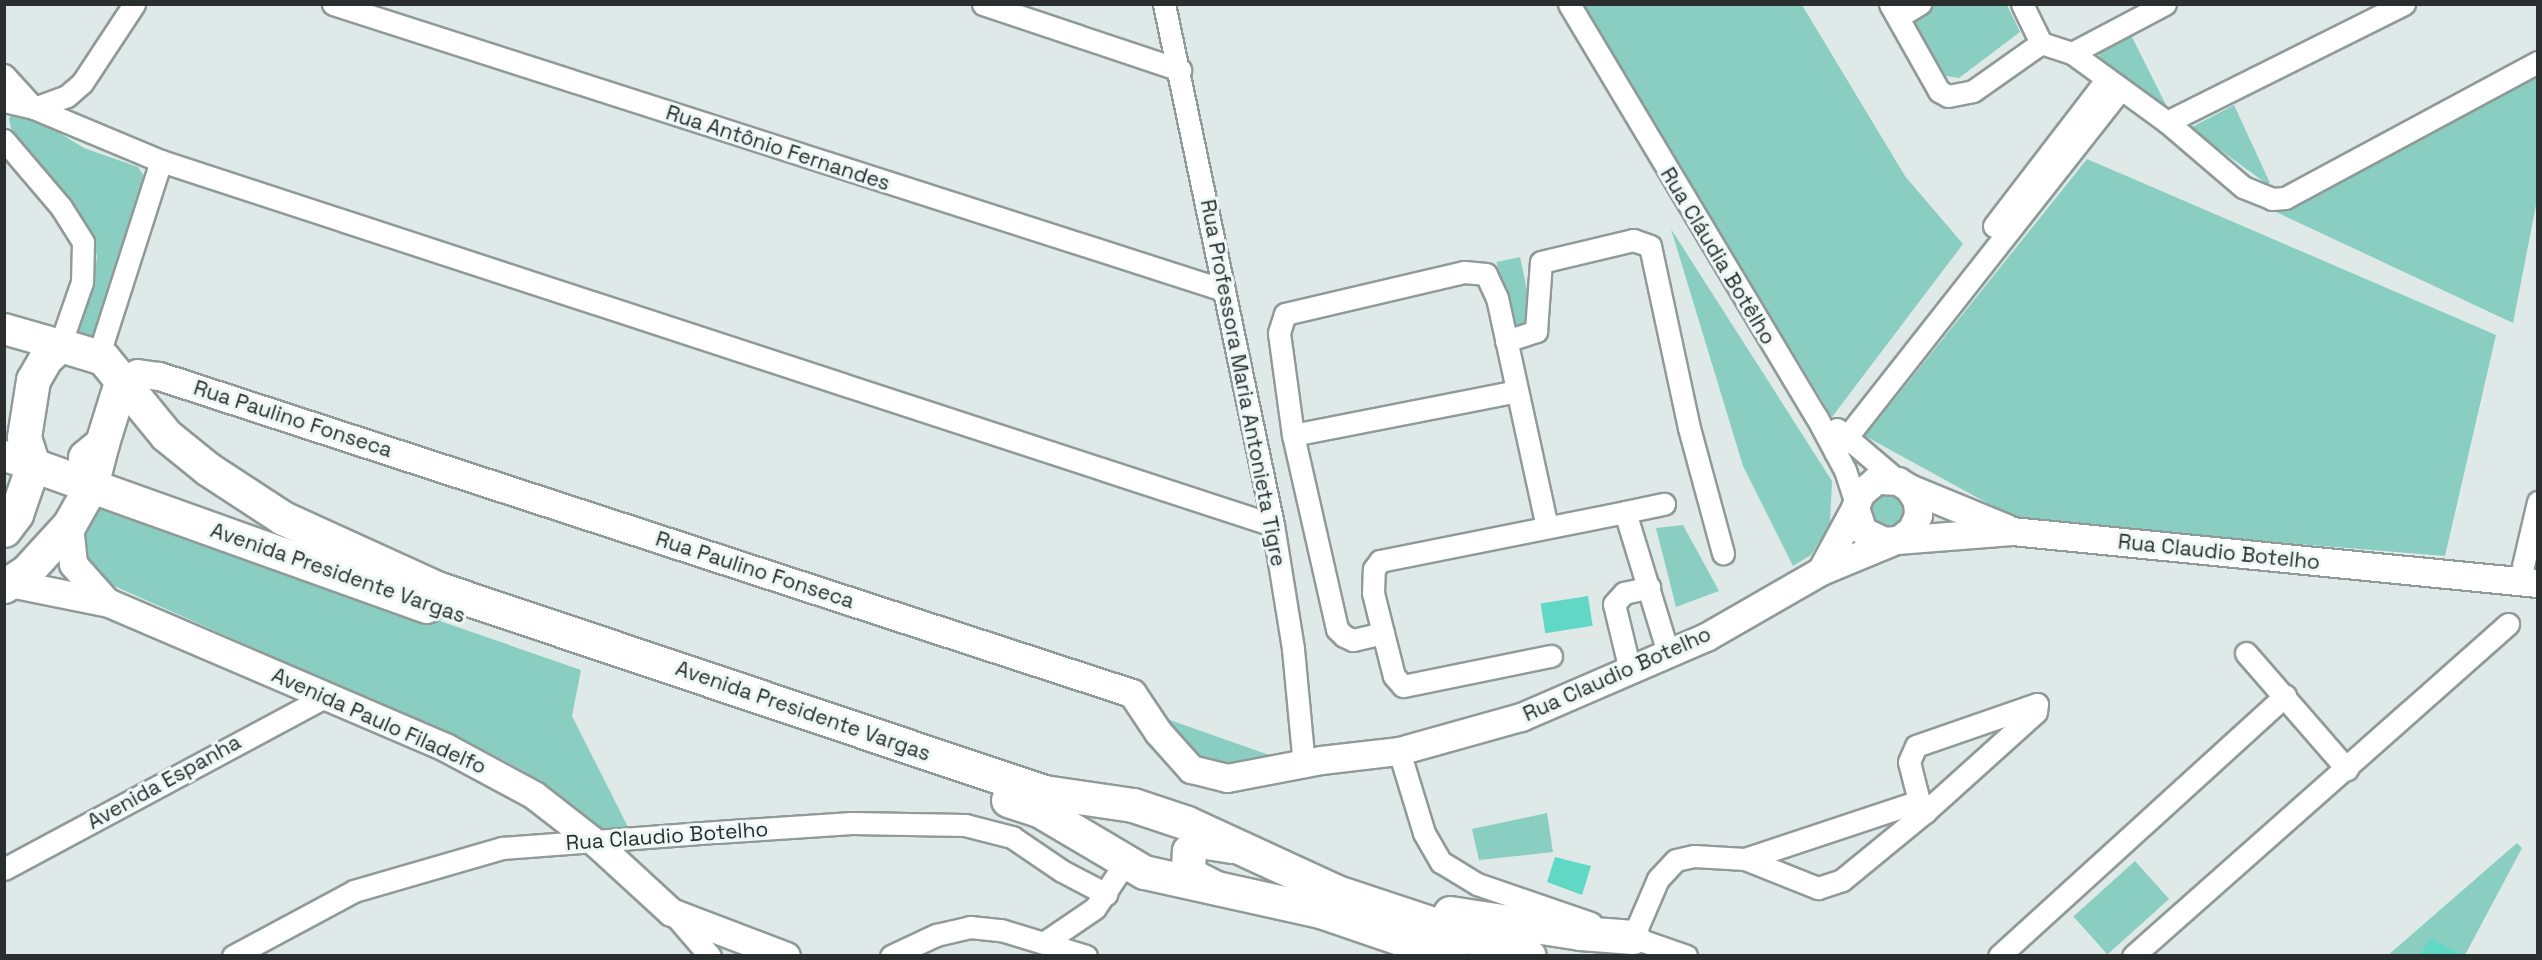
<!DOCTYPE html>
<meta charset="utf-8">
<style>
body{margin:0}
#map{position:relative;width:2542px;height:960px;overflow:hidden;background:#dfeae8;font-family:"Space Grotesk",sans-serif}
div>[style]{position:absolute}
.green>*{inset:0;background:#89cec1;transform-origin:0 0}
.water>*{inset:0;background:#61d8c6;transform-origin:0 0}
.roads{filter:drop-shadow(2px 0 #909a98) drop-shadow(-2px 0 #909a98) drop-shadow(0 2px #909a98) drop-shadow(0 -2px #909a98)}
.minor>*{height:21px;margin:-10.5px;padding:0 10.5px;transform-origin:10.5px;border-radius:10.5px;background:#fff}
.tertiary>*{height:27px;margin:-13.5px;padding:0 13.5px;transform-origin:13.5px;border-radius:13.5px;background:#fff}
.secondary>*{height:30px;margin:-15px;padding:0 15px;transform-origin:15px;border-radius:15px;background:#fff}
.primary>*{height:33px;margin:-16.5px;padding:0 16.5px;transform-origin:16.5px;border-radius:16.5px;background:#fff}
span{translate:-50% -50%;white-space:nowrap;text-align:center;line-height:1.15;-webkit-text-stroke:6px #edf8f5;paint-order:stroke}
.street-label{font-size:21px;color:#2a2e2e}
.frame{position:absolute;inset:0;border:6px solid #2a2e2e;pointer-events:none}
</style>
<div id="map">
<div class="green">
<div style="clip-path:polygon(1581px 5px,1802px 5px,1905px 176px,1963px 244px,1832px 417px)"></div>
<div style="clip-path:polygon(1922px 5px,2007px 5px,2020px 32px,1959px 78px,1946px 76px,1909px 18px)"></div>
<div style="clip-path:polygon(2128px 29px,2167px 107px,2101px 59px,2097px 51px)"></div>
<div style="clip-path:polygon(2537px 76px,2537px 200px,2513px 323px,2276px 212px)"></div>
<div style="clip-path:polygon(2234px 105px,2270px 183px,2267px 184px,2190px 128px)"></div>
<div style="clip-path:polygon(16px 111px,30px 115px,84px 148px,138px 167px,144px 176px,93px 343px,74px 338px,95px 272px,97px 256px,93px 241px,70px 200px,11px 128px,9px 118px)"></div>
<div style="clip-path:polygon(2087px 159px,2496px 335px,2445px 556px,2020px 521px,1865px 436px)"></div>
<div style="clip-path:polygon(1671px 229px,1832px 481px,1830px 524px,1811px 555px,1793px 566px,1743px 466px)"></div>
<div style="left:1520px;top:257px;width:66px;height:24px;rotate:78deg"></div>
<div style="clip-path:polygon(1871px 489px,1894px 489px,1907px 509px,1895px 530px,1865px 528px)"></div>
<div style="clip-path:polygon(100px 503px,581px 670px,572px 716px,628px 827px,597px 830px,525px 772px,490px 753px,94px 577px,81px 558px,80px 520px)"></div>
<div style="clip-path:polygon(1683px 525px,1719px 591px,1676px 607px,1656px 528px)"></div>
<div style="clip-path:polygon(1147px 712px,1286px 761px,1208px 773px)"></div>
<div style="clip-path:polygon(1547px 813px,1553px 852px,1479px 860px,1472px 829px)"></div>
<div style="clip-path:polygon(2517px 843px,2522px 848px,2465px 955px,2387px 956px)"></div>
<div style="left:2135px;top:861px;width:51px;height:83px;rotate:48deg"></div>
</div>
<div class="water">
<div style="left:1588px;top:596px;width:30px;height:48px;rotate:81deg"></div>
<div style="clip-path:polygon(1555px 857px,1591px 866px,1582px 895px,1547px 882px)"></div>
<div style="clip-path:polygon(2430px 938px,2461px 954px,2460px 955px,2420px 955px)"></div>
</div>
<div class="roads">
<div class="minor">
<div style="left:333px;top:4px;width:936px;rotate:17.8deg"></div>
<div style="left:983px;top:4px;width:208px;rotate:18.5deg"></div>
<div style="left:1164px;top:4px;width:532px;rotate:78.18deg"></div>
<div style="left:1273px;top:525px;width:126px;rotate:80.8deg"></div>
<div style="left:1293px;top:649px;width:117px;rotate:84.6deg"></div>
<div style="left:1569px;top:4px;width:480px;rotate:59.1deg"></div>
<div style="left:1816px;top:416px;width:61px;rotate:61.8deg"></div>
<div style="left:1845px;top:470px;width:36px;rotate:72deg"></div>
<div style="left:1890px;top:4px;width:100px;rotate:60.6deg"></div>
<div style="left:1939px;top:91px;width:10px;rotate:29deg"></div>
<div style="left:1948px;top:96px;width:25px;rotate:-11deg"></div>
<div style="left:1973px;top:91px;width:83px;rotate:-35.2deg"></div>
<div style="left:2022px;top:4px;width:43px;rotate:64deg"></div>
<div style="left:2041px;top:43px;width:33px;rotate:18deg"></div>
<div style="left:2072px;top:53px;width:117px;rotate:36deg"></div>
<div style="left:2167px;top:122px;width:100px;rotate:40.5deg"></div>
<div style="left:2243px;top:187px;width:31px;rotate:22deg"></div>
<div style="left:2272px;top:199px;width:13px;rotate:-4deg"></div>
<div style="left:2285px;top:198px;width:287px;rotate:-28.3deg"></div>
<div style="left:1898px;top:17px;width:26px;rotate:-31deg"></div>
<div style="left:2072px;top:53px;width:105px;rotate:-27.8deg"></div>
<div style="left:4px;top:75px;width:45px;rotate:47.7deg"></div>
<div style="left:34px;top:108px;width:35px;rotate:-20deg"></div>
<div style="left:67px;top:96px;width:20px;rotate:-41deg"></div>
<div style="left:82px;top:83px;width:95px;rotate:-56.6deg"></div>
<div style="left:4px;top:101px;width:31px;rotate:13deg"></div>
<div style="left:34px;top:108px;width:138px;rotate:22.7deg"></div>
<div style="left:161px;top:161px;width:1170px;rotate:18.13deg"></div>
<div style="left:2167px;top:122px;width:265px;rotate:-26.5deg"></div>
<div style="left:4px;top:140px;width:88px;rotate:49.6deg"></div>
<div style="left:61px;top:207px;width:41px;rotate:57.8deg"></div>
<div style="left:83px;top:242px;width:40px;rotate:91.4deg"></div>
<div style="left:82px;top:282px;width:67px;rotate:109.2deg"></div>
<div style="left:1994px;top:226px;width:185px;rotate:-52.5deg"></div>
<div style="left:1506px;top:341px;width:32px;rotate:-18deg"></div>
<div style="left:1536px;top:331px;width:69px;rotate:-85.9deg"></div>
<div style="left:1541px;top:262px;width:95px;rotate:-13.4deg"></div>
<div style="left:1633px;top:240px;width:18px;rotate:19deg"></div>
<div style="left:1650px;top:246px;width:186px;rotate:77.9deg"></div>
<div style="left:1689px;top:428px;width:130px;rotate:74.8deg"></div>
<div style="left:98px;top:357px;width:206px;rotate:-72.2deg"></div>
<div style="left:1837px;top:429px;width:80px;rotate:40.4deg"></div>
<div style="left:1293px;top:435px;width:228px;rotate:-11.1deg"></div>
<div style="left:1835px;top:452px;width:462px;rotate:-51.8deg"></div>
<div style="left:1625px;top:512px;width:40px;rotate:-12deg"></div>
<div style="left:1547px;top:527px;width:234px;rotate:-102.3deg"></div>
<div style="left:1497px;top:298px;width:26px;rotate:-115deg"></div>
<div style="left:1486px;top:274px;width:22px;rotate:-175deg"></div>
<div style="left:1464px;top:272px;width:184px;rotate:166.8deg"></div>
<div style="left:1285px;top:314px;width:20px;rotate:108deg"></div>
<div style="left:1279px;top:333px;width:103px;rotate:82.2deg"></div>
<div style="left:1293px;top:435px;width:199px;rotate:77.2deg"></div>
<div style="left:1337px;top:629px;width:10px;rotate:45deg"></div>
<div style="left:1344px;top:636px;width:10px;rotate:24deg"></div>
<div style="left:1353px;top:640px;width:31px;rotate:-13deg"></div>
<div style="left:1383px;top:633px;width:41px;rotate:-104deg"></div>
<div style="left:1373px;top:593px;width:24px;rotate:-88deg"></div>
<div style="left:1374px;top:569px;width:10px;rotate:-53deg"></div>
<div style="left:1380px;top:561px;width:250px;rotate:-11.3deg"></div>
<div style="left:1625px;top:512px;width:147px;rotate:73deg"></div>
<div style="left:2523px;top:566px;width:66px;rotate:-76.8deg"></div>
<div style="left:1383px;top:633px;width:44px;rotate:75.7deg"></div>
<div style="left:1394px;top:676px;width:13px;rotate:48deg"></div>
<div style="left:1403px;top:686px;width:151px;rotate:-11.5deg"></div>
<div style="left:2246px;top:653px;width:154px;rotate:49deg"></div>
<div style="left:1630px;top:670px;width:68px;rotate:-103.6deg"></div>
<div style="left:1614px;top:604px;width:15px;rotate:-48deg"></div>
<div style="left:1624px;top:593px;width:26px;rotate:-13deg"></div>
<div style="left:1399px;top:751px;width:86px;rotate:73deg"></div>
<div style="left:1424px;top:833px;width:34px;rotate:60deg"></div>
<div style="left:1441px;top:862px;width:42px;rotate:31.4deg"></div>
<div style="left:1477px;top:884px;width:120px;rotate:18.9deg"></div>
<div style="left:1745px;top:859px;width:183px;rotate:-18.4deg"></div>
<div style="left:1919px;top:801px;width:13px;rotate:61deg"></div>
<div style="left:4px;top:869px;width:364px;rotate:-28.2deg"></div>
<div style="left:672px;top:912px;width:58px;rotate:49.2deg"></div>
<div style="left:1623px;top:934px;width:67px;rotate:19.2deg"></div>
<div style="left:1633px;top:937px;width:63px;rotate:-66.7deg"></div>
<div style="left:1658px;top:879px;width:26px;rotate:-47deg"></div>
<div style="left:1676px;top:860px;width:18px;rotate:-13deg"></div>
<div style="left:1694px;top:856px;width:51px;rotate:3.4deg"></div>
<div style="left:1745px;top:859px;width:79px;rotate:21.7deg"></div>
<div style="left:1818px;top:888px;width:25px;rotate:-18deg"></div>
<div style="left:1842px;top:880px;width:107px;rotate:-39.3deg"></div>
<div style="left:1925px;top:812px;width:149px;rotate:-42deg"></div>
<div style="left:2036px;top:712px;width:8px;rotate:-83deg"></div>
<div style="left:2037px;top:704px;width:128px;rotate:160.9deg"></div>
<div style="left:1916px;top:746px;width:17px;rotate:114deg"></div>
<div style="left:1909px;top:762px;width:40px;rotate:75.6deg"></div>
<div style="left:1045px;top:942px;width:60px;rotate:-34.2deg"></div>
<div style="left:1095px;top:908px;width:54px;rotate:-56.3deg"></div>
<div style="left:233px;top:956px;width:137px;rotate:-28.2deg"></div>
<div style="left:354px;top:891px;width:154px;rotate:-16.2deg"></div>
<div style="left:502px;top:848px;width:215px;rotate:-4.3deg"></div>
<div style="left:716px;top:832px;width:136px;rotate:-3.8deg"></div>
<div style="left:852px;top:823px;width:113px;rotate:1deg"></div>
<div style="left:965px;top:825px;width:49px;rotate:14.3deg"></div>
<div style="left:1012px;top:837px;width:60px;rotate:34.2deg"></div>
<div style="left:1062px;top:871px;width:50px;rotate:27.6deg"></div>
<div style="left:891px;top:956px;width:50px;rotate:-25deg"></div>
<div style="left:936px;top:935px;width:35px;rotate:-13deg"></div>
<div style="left:970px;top:927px;width:31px;rotate:6deg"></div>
<div style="left:1001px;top:930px;width:89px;rotate:17deg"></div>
<div style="left:1999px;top:956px;width:387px;rotate:-42.3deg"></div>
<div style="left:2133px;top:956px;width:501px;rotate:-41.52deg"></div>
</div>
<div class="tertiary">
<div style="left:121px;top:382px;width:18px;rotate:-29deg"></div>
<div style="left:137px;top:373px;width:22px;rotate:8deg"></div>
<div style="left:159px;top:376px;width:1023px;rotate:18.05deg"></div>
<div style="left:1132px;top:693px;width:47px;rotate:56.3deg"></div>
<div style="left:1158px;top:732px;width:50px;rotate:48.3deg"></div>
<div style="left:1191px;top:769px;width:37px;rotate:14deg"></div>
<div style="left:1227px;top:778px;width:96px;rotate:-10.8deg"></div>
<div style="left:1321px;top:760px;width:79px;rotate:-6.6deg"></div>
<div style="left:1399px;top:751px;width:127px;rotate:-15.6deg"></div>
<div style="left:1521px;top:717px;width:202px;rotate:-23.4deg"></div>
<div style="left:1706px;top:637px;width:133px;rotate:-29.9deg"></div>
<div style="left:1821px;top:571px;width:81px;rotate:-22.5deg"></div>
<div style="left:1909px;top:488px;width:105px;rotate:22.4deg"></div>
<div style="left:69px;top:525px;width:39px;rotate:84deg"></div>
<div style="left:73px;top:564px;width:48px;rotate:48.4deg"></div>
<div style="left:1901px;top:538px;width:14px;rotate:-39deg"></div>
<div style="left:1912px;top:529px;width:15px;rotate:-67deg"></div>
<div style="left:1918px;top:515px;width:14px;rotate:-94deg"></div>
<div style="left:1917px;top:501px;width:15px;rotate:-122deg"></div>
<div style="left:1909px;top:488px;width:13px;rotate:-148deg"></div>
<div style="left:1898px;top:481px;width:22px;rotate:-177deg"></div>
<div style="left:1876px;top:480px;width:21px;rotate:139deg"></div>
<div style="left:1860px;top:494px;width:15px;rotate:110deg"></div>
<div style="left:1855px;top:508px;width:24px;rotate:71deg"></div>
<div style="left:1863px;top:531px;width:23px;rotate:25deg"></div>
<div style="left:1884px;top:541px;width:128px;rotate:-4.5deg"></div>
<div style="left:2012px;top:531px;width:529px;rotate:5.65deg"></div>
<div style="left:1821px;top:571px;width:72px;rotate:-61.6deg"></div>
<div style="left:10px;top:583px;width:101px;rotate:11.4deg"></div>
<div style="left:109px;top:603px;width:366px;rotate:23.2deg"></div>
<div style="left:445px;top:747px;width:101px;rotate:28.3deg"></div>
<div style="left:534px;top:795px;width:80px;rotate:37.9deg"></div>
<div style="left:597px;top:844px;width:100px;rotate:42.6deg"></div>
<div style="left:671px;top:912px;width:123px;rotate:20.9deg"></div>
</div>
<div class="secondary">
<div style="left:4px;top:329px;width:58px;rotate:15.9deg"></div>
<div style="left:4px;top:456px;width:30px;rotate:17deg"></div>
</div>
<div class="primary">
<div style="left:85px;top:457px;width:22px;rotate:-39deg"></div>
<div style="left:102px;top:443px;width:64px;rotate:-72.7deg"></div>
<div style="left:33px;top:465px;width:418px;rotate:19.7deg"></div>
<div style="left:4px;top:530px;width:20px;rotate:-53deg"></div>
<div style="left:16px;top:514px;width:52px;rotate:-70.9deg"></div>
<div style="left:33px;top:465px;width:29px;rotate:-108deg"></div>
<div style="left:24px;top:437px;width:58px;rotate:-81deg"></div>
<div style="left:33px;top:380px;width:24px;rotate:-60deg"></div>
<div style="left:45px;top:359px;width:21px;rotate:-43deg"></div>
<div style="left:60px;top:345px;width:45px;rotate:16.8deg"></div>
<div style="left:103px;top:358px;width:99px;rotate:50.7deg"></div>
<div style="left:166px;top:435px;width:54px;rotate:39deg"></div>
<div style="left:208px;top:469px;width:90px;rotate:33.2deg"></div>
<div style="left:283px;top:518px;width:171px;rotate:24.5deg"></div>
<div style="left:439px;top:589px;width:638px;rotate:18.55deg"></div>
<div style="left:1044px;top:792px;width:90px;rotate:8.3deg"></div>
<div style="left:1133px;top:805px;width:57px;rotate:18.4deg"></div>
<div style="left:1187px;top:823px;width:165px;rotate:24.7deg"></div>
<div style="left:1337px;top:892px;width:202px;rotate:18.4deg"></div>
<div style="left:4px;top:586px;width:27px;rotate:-33deg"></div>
<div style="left:27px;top:571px;width:62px;rotate:-47.6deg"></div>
<div style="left:69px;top:525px;width:45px;rotate:-60.6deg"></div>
<div style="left:91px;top:486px;width:44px;rotate:-75.7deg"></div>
<div style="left:1008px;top:800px;width:33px;rotate:18deg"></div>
<div style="left:1039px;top:810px;width:122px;rotate:30.6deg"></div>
<div style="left:1144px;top:872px;width:180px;rotate:12.5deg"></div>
<div style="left:1320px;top:911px;width:139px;rotate:18.8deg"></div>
<div style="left:1214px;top:887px;width:29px;rotate:-153deg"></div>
<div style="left:1188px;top:874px;width:23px;rotate:-88deg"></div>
<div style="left:1189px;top:851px;width:15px;rotate:-42deg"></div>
<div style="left:1200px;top:841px;width:32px;rotate:9deg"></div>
<div style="left:1450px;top:913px;width:132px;rotate:8.7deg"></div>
<div style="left:1580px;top:933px;width:53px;rotate:4.3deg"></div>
</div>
</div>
<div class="street-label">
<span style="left:778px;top:148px;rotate:18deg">Rua Antônio Fernandes</span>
<span style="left:1718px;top:256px;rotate:59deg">Rua Cláudia Botêlho</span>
<span style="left:1243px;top:383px;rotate:79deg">Rua Professora Maria Antonieta Tigre</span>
<span style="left:293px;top:419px;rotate:18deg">Rua Paulino Fonseca</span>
<span style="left:2219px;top:552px;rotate:6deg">Rua Claudio Botelho</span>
<span style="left:755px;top:570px;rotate:18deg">Rua Paulino Fonseca</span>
<span style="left:338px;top:573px;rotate:19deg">Avenida Presidente Vargas</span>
<span style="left:1617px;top:674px;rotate:-24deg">Rua Claudio Botelho</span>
<span style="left:803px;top:711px;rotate:19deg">Avenida Presidente Vargas</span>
<span style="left:379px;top:721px;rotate:24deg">Avenida Paulo Filadelfo</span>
<span style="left:164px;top:782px;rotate:-29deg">Avenida Espanha</span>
<span style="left:667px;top:836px;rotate:-4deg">Rua Claudio Botelho</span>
</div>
<div class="frame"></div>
</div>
